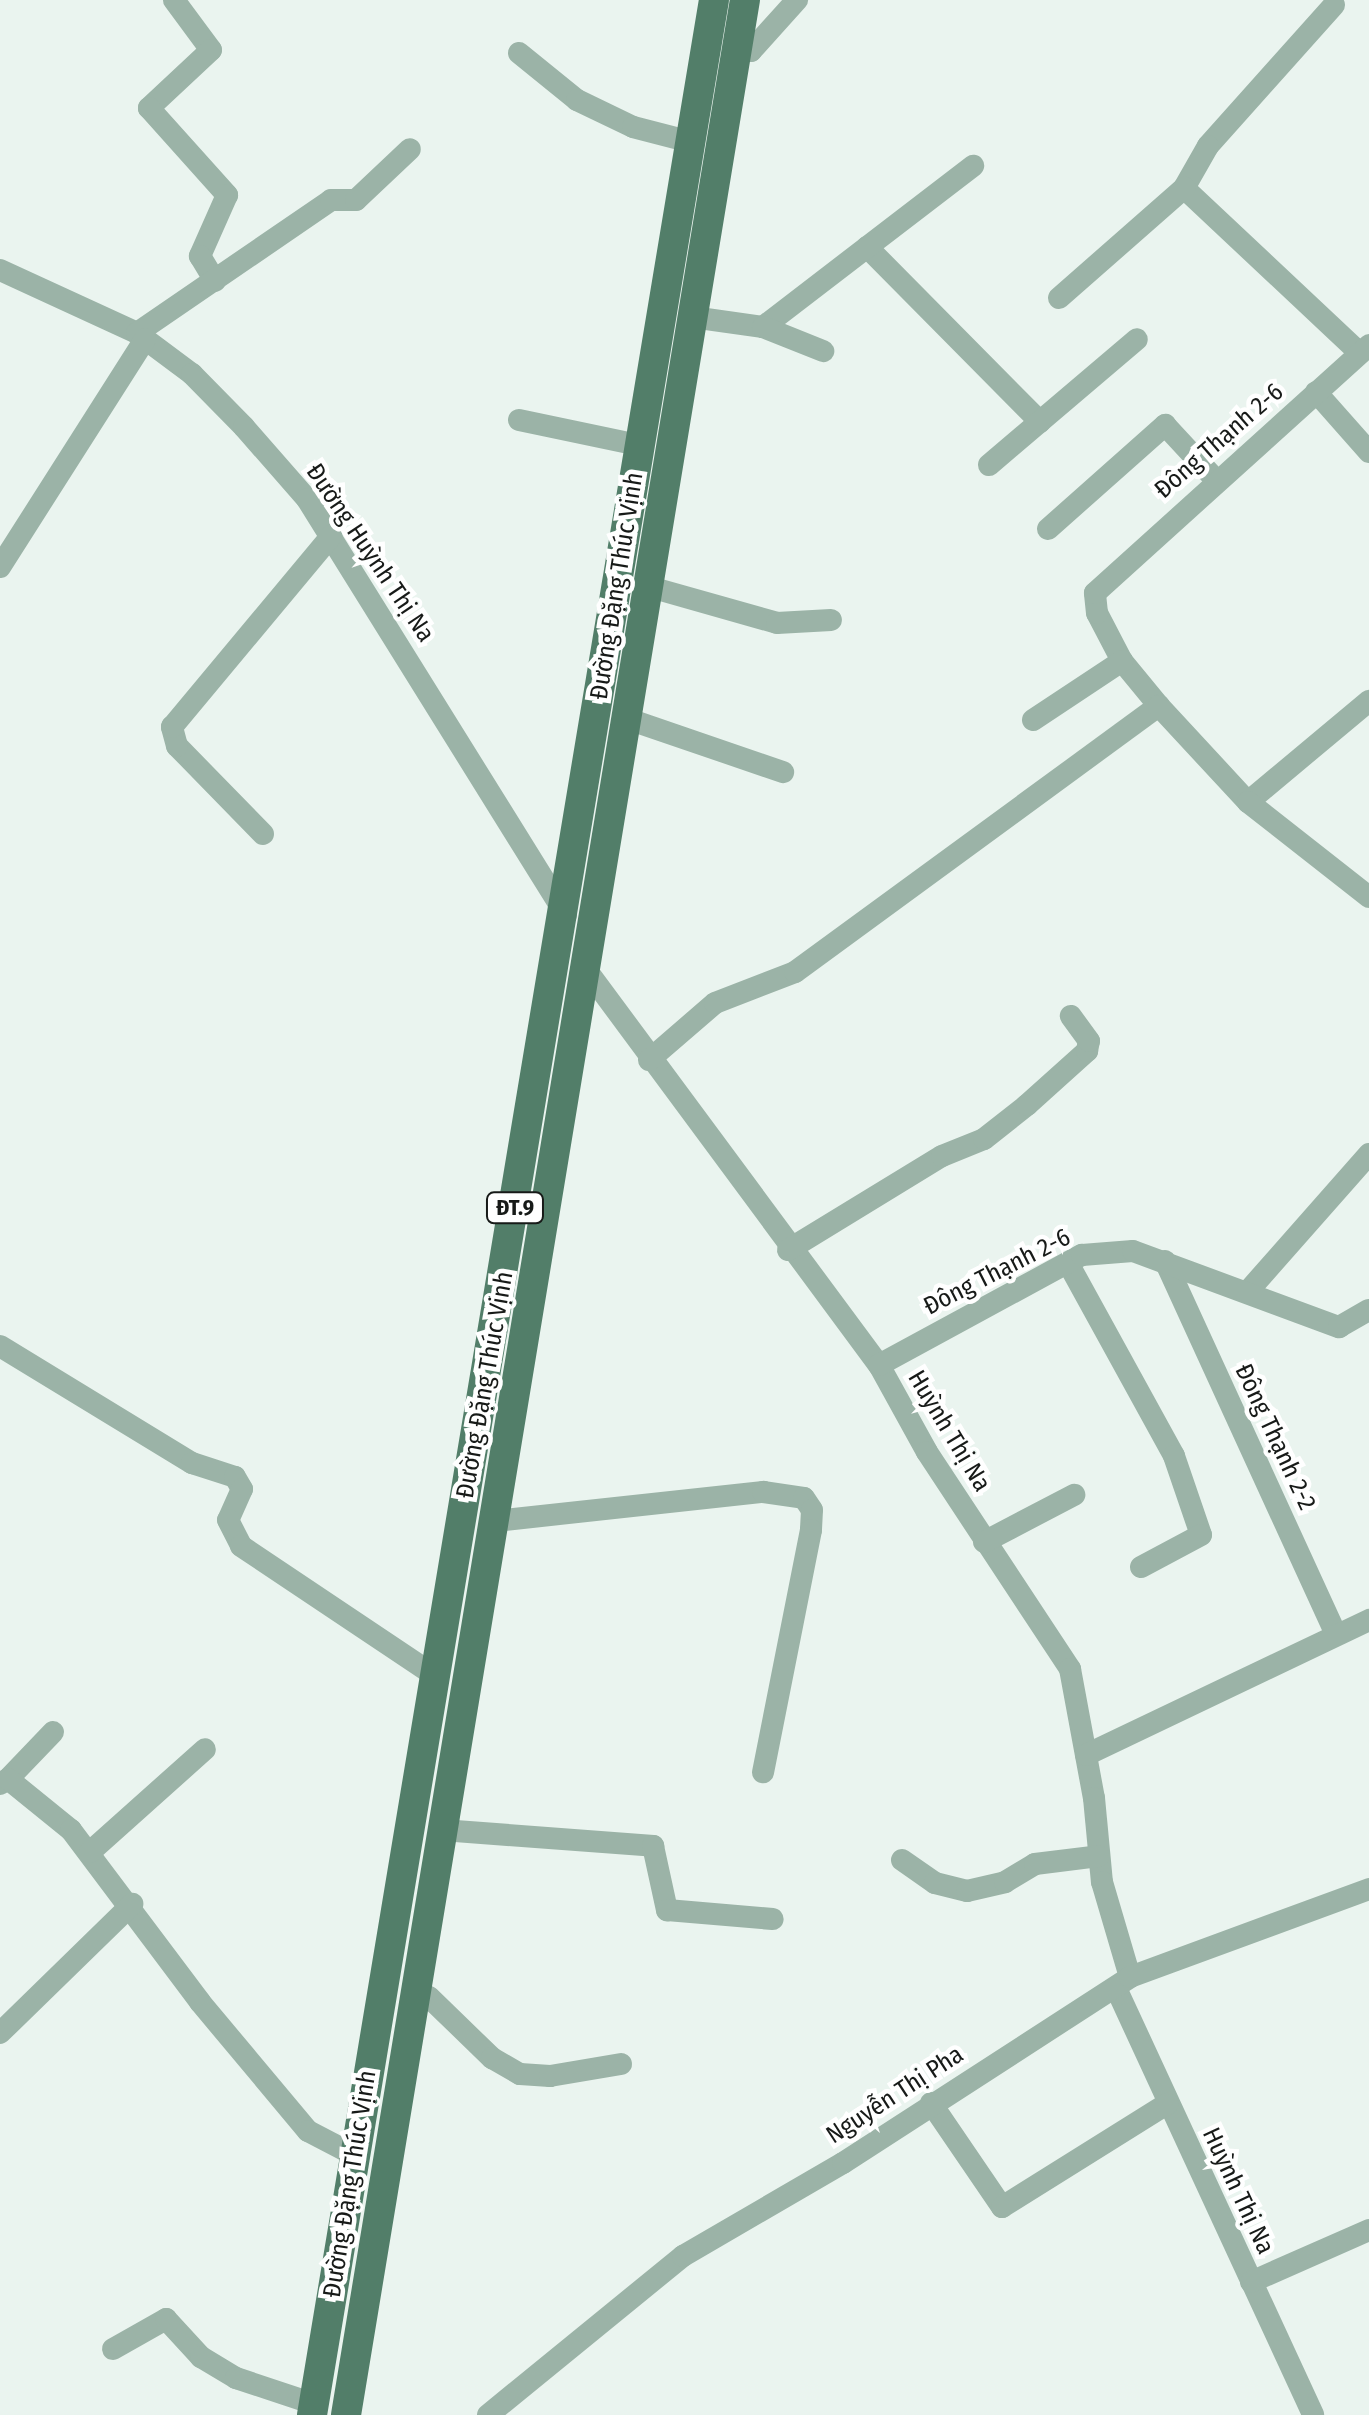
<!DOCTYPE html>
<meta charset="utf-8">
<style>
body{margin:0}
#map{position:relative;width:1369px;height:2415px;overflow:hidden;background:#eaf4ef;font-family:"Fira Sans Condensed",sans-serif}
div>[style]{position:absolute}
.minor>*{height:22px;margin:-11px;padding:0 11px;transform-origin:11px;border-radius:11px;background:#9bb3a7}
.major>*{height:30px;margin:-15px;padding:0 15px;transform-origin:15px;border-radius:15px;background:#527e69}
span{translate:-50% -50%;white-space:nowrap;text-align:center;line-height:1.15;-webkit-text-stroke:9px #fff;paint-order:stroke}
.shield-label span{padding:2px 8px;background:#fff;border:2px solid;border-radius:8px;-webkit-text-stroke-width:0}
.shield-label{font-size:22px;color:#171a18;font-weight:700}
.street-label{font-size:25px;color:#171a18}
</style>
<div id="map">
<div class="minor">
<div style="left:174px;top:0;width:62px;rotate:53.5deg"></div>
<div style="left:211px;top:50px;width:85px;rotate:136.9deg"></div>
<div style="left:149px;top:108px;width:117px;rotate:48.1deg"></div>
<div style="left:227px;top:195px;width:67px;rotate:113.9deg"></div>
<div style="left:200px;top:256px;width:29px;rotate:59deg"></div>
<div style="left:1334px;top:5px;width:189px;rotate:131.8deg"></div>
<div style="left:1208px;top:146px;width:48px;rotate:119.7deg"></div>
<div style="left:1184px;top:188px;width:241px;rotate:43.2deg"></div>
<div style="left:737px;top:51px;width:14px"></div>
<div style="left:751px;top:51px;width:69px;rotate:-48deg"></div>
<div style="left:519px;top:53px;width:75px;rotate:39deg"></div>
<div style="left:577px;top:100px;width:62px;rotate:25.7deg"></div>
<div style="left:633px;top:127px;width:60px;rotate:14.5deg"></div>
<div style="left:867px;top:247px;width:246px;rotate:45.3deg"></div>
<div style="left:0;top:270px;width:151px;rotate:24.7deg"></div>
<div style="left:137px;top:333px;width:69px;rotate:36.7deg"></div>
<div style="left:192px;top:374px;width:74px;rotate:45.5deg"></div>
<div style="left:244px;top:427px;width:96px;rotate:48.8deg"></div>
<div style="left:307px;top:499px;width:490px;rotate:58.1deg"></div>
<div style="left:1059px;top:298px;width:167px;rotate:-41.3deg"></div>
<div style="left:692px;top:317px;width:72px;rotate:8deg"></div>
<div style="left:763px;top:327px;width:265px;rotate:-37.5deg"></div>
<div style="left:763px;top:327px;width:65px;rotate:21.8deg"></div>
<div style="left:137px;top:333px;width:235px;rotate:-34.4deg"></div>
<div style="left:331px;top:200px;width:25px"></div>
<div style="left:356px;top:200px;width:74px;rotate:-43.4deg"></div>
<div style="left:1316px;top:392px;width:80px;rotate:48.5deg"></div>
<div style="left:519px;top:420px;width:123px;rotate:11.8deg"></div>
<div style="left:989px;top:465px;width:194px;rotate:-40.4deg"></div>
<div style="left:1048px;top:529px;width:157px;rotate:-41.6deg"></div>
<div style="left:1165px;top:425px;width:75px;rotate:47.2deg"></div>
<div style="left:0;top:567px;width:270px;rotate:-57.5deg"></div>
<div style="left:650px;top:587px;width:132px;rotate:15.8deg"></div>
<div style="left:777px;top:623px;width:54px;rotate:-3.2deg"></div>
<div style="left:1159px;top:706px;width:58px;rotate:-129.4deg"></div>
<div style="left:1122px;top:661px;width:54px;rotate:-117.5deg"></div>
<div style="left:1097px;top:613px;width:20px;rotate:-96deg"></div>
<div style="left:1095px;top:593px;width:370px;rotate:-42.1deg"></div>
<div style="left:628px;top:719px;width:164px;rotate:18.9deg"></div>
<div style="left:1033px;top:720px;width:107px;rotate:-33.5deg"></div>
<div style="left:1248px;top:802px;width:158px;rotate:-39.9deg"></div>
<div style="left:263px;top:834px;width:123px;rotate:-134.3deg"></div>
<div style="left:177px;top:746px;width:20px;rotate:-105deg"></div>
<div style="left:172px;top:727px;width:249px;rotate:-50.2deg"></div>
<div style="left:588px;top:972px;width:489px;rotate:53.5deg"></div>
<div style="left:879px;top:1365px;width:99px;rotate:61.1deg"></div>
<div style="left:927px;top:1452px;width:260px;rotate:56.6deg"></div>
<div style="left:1070px;top:1669px;width:131px;rotate:79.5deg"></div>
<div style="left:1094px;top:1798px;width:84px;rotate:84.6deg"></div>
<div style="left:1102px;top:1882px;width:99px;rotate:73.6deg"></div>
<div style="left:649px;top:1060px;width:87px;rotate:-40.8deg"></div>
<div style="left:715px;top:1003px;width:86px;rotate:-21.2deg"></div>
<div style="left:795px;top:972px;width:451px;rotate:-36.2deg"></div>
<div style="left:1159px;top:706px;width:131px;rotate:47.2deg"></div>
<div style="left:1248px;top:802px;width:154px;rotate:38.1deg"></div>
<div style="left:788px;top:1250px;width:180px;rotate:-31.4deg"></div>
<div style="left:942px;top:1156px;width:45px;rotate:-22deg"></div>
<div style="left:984px;top:1139px;width:55px;rotate:-38.3deg"></div>
<div style="left:1027px;top:1105px;width:81px;rotate:-42deg"></div>
<div style="left:1087px;top:1051px;width:10px;rotate:-79deg"></div>
<div style="left:1089px;top:1041px;width:31px;rotate:-126deg"></div>
<div style="left:1165px;top:1261px;width:411px;rotate:65.4deg"></div>
<div style="left:1068px;top:1263px;width:220px;rotate:61.2deg"></div>
<div style="left:1174px;top:1456px;width:83px;rotate:71.1deg"></div>
<div style="left:1201px;top:1535px;width:68px;rotate:151.9deg"></div>
<div style="left:1250px;top:1289px;width:180px;rotate:-48.6deg"></div>
<div style="left:0;top:1346px;width:225px;rotate:31.4deg"></div>
<div style="left:192px;top:1463px;width:45px;rotate:18deg"></div>
<div style="left:235px;top:1477px;width:14px;rotate:60deg"></div>
<div style="left:242px;top:1489px;width:34px;rotate:114deg"></div>
<div style="left:228px;top:1520px;width:29px;rotate:63deg"></div>
<div style="left:241px;top:1546px;width:234px;rotate:33.8deg"></div>
<div style="left:879px;top:1365px;width:231px;rotate:-28.5deg"></div>
<div style="left:1082px;top:1255px;width:51px;rotate:-4.5deg"></div>
<div style="left:1133px;top:1251px;width:220px;rotate:20.3deg"></div>
<div style="left:1339px;top:1327px;width:34px;rotate:-30deg"></div>
<div style="left:495px;top:1521px;width:270px;rotate:-6.2deg"></div>
<div style="left:763px;top:1492px;width:41px;rotate:8.3deg"></div>
<div style="left:804px;top:1498px;width:14px;rotate:56deg"></div>
<div style="left:812px;top:1510px;width:20px;rotate:93deg"></div>
<div style="left:811px;top:1530px;width:247px;rotate:101.2deg"></div>
<div style="left:984px;top:1542px;width:102px;rotate:-27.6deg"></div>
<div style="left:1086px;top:1755px;width:314px;rotate:-25.5deg"></div>
<div style="left:8px;top:1779px;width:65px;rotate:-46.2deg"></div>
<div style="left:0;top:1784px;width:9px;rotate:-32deg"></div>
<div style="left:8px;top:1779px;width:81px;rotate:39deg"></div>
<div style="left:71px;top:1830px;width:215px;rotate:53.1deg"></div>
<div style="left:200px;top:2002px;width:168px;rotate:50.1deg"></div>
<div style="left:308px;top:2131px;width:52px;rotate:27.6deg"></div>
<div style="left:442px;top:1830px;width:212px;rotate:4.3deg"></div>
<div style="left:653px;top:1846px;width:66px;rotate:77.7deg"></div>
<div style="left:667px;top:1910px;width:106px;rotate:4.9deg"></div>
<div style="left:90px;top:1852px;width:154px;rotate:-41.8deg"></div>
<div style="left:902px;top:1860px;width:40px;rotate:34.9deg"></div>
<div style="left:935px;top:1883px;width:33px;rotate:14deg"></div>
<div style="left:967px;top:1891px;width:39px;rotate:-13deg"></div>
<div style="left:1005px;top:1882px;width:35px;rotate:-31deg"></div>
<div style="left:1035px;top:1864px;width:64px;rotate:-7.1deg"></div>
<div style="left:1116px;top:1988px;width:470px;rotate:65.2deg"></div>
<div style="left:414px;top:1995px;width:15px;rotate:8deg"></div>
<div style="left:429px;top:1997px;width:88px;rotate:44.1deg"></div>
<div style="left:492px;top:2058px;width:32px;rotate:30deg"></div>
<div style="left:520px;top:2074px;width:30px;rotate:4deg"></div>
<div style="left:550px;top:2076px;width:72px;rotate:-9.6deg"></div>
<div style="left:0;top:2033px;width:185px;rotate:-44.3deg"></div>
<div style="left:931px;top:2103px;width:126px;rotate:55.7deg"></div>
<div style="left:1002px;top:2207px;width:195px;rotate:-32deg"></div>
<div style="left:1251px;top:2282px;width:129px;rotate:-23.8deg"></div>
<div style="left:113px;top:2349px;width:61px;rotate:-29.5deg"></div>
<div style="left:166px;top:2319px;width:52px;rotate:47.4deg"></div>
<div style="left:201px;top:2357px;width:41px;rotate:31deg"></div>
<div style="left:236px;top:2378px;width:82px;rotate:18.4deg"></div>
<div style="left:488px;top:2415px;width:252px;rotate:-39.2deg"></div>
<div style="left:683px;top:2256px;width:185px;rotate:-30.2deg"></div>
<div style="left:843px;top:2163px;width:342px;rotate:-32.9deg"></div>
<div style="left:1130px;top:1977px;width:255px;rotate:-20.2deg"></div>
</div>
<div class="major">
<div style="left:312px;top:2415px;width:2448px;rotate:-80.55deg"></div>
<div style="left:346px;top:2415px;width:2448px;rotate:-80.62deg"></div>
</div>
<div class="shield-label">
<span style="left:515px;top:1208px">ĐT.9</span>
</div>
<div class="street-label">
<span style="left:1219px;top:441px;rotate:-41deg">Đông Thạnh 2-6</span>
<span style="left:370px;top:553px;rotate:56deg">Đường Huỳnh Thị Na</span>
<span style="left:617px;top:586px;rotate:-81deg">Đường Đặng Thúc Vịnh</span>
<span style="left:997px;top:1272px;rotate:-27deg">Đông Thạnh 2-6</span>
<span style="left:485px;top:1385px;rotate:-80deg">Đường Đặng Thúc Vịnh</span>
<span style="left:949px;top:1431px;rotate:59deg">Huỳnh Thị Na</span>
<span style="left:1275px;top:1437px;rotate:65deg">Đông Thạnh 2-2</span>
<span style="left:895px;top:2095px;rotate:-33deg">Nguyễn Thị Pha</span>
<span style="left:350px;top:2184px;rotate:-81deg">Đường Đặng Thúc Vịnh</span>
<span style="left:1238px;top:2191px;rotate:65deg">Huỳnh Thị Na</span>
</div>
</div>
